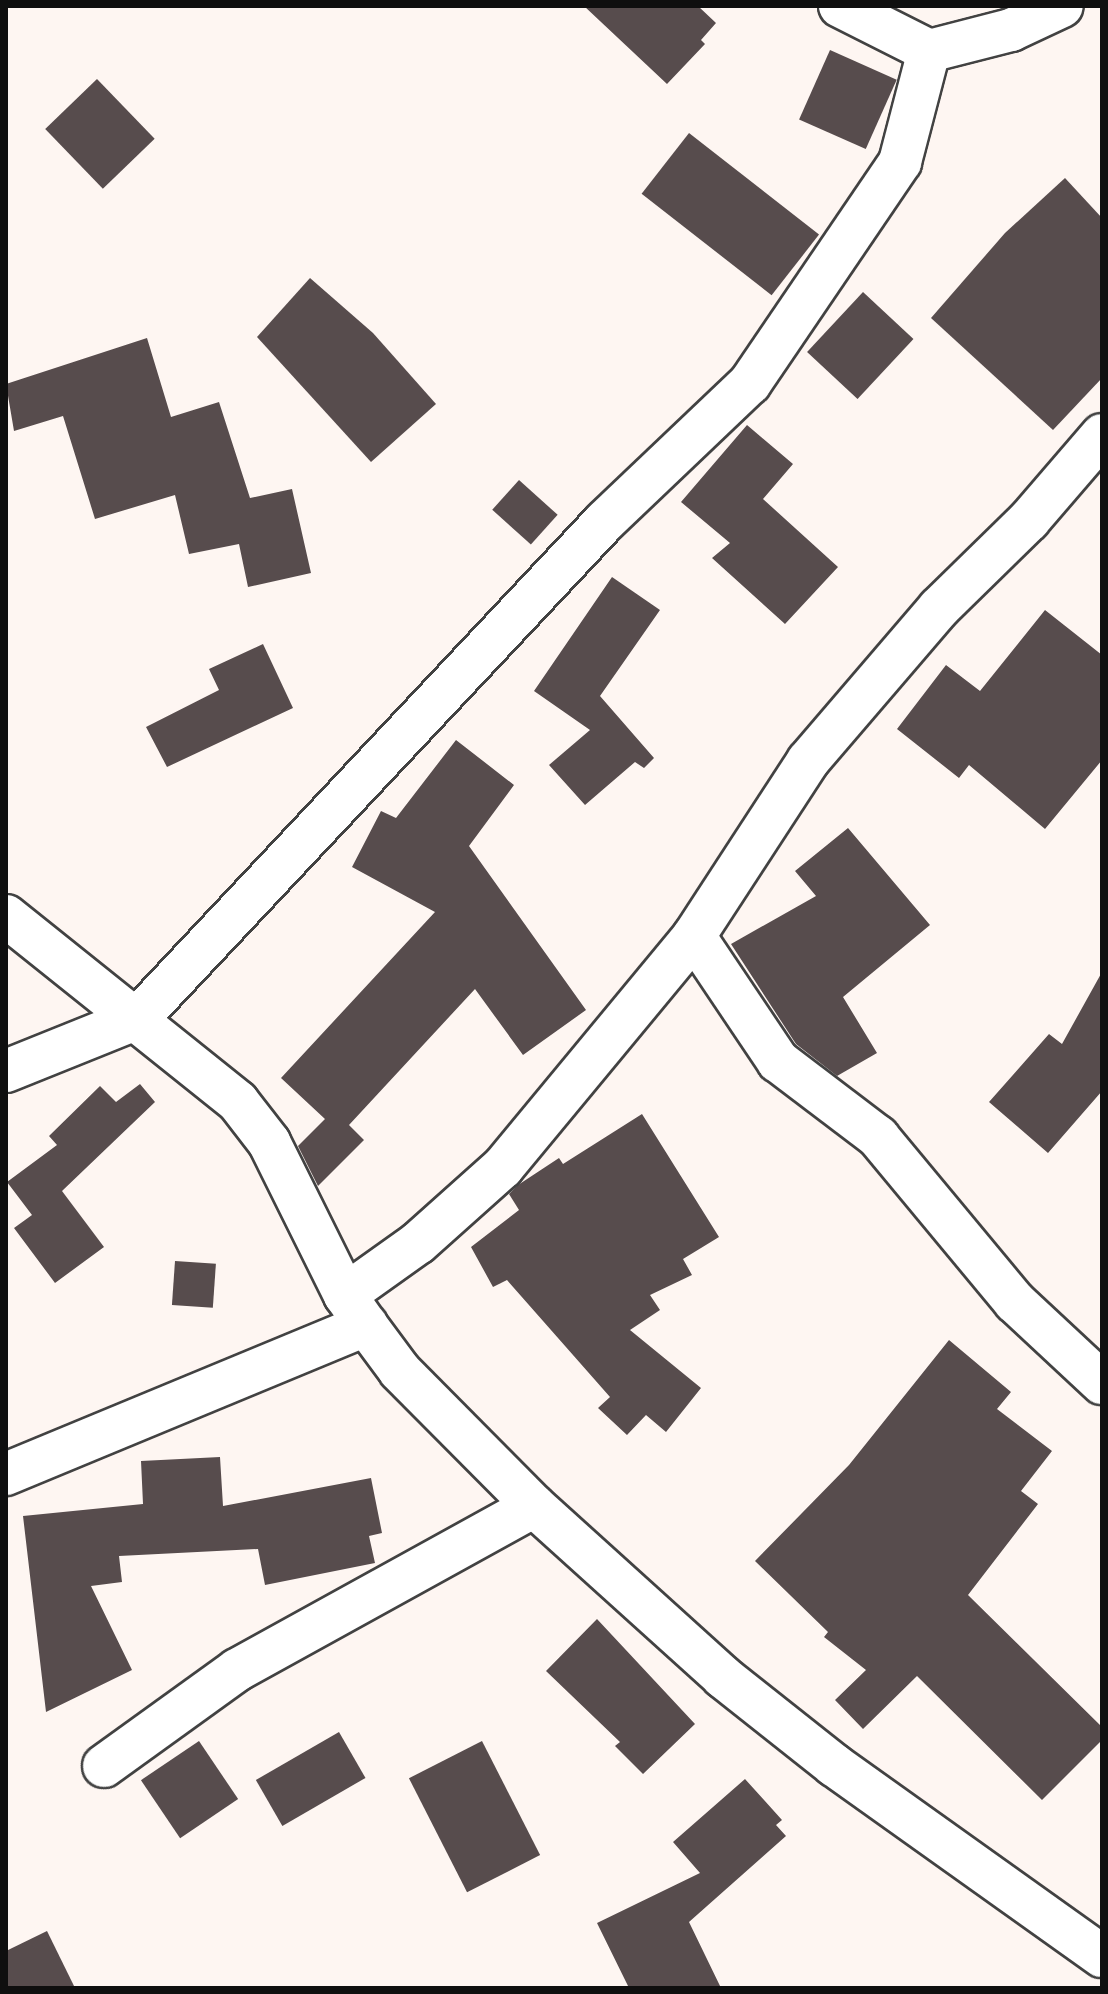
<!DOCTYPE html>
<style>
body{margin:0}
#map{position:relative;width:1108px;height:1994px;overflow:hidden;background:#fef6f2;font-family:Georgia,serif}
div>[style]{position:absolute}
.building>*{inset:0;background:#574c4d;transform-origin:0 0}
.roads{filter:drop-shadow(2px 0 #424242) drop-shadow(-2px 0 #424242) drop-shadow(0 2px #424242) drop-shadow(0 -2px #424242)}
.street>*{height:42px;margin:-21px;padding:0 21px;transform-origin:21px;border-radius:21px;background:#fff}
span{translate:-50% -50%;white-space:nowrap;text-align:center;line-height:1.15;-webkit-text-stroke:8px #fff;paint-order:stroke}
.frame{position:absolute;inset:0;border:8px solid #0f0f0f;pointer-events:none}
</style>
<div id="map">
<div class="building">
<div style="clip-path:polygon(584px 6px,698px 6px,716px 23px,701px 40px,705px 44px,667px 84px)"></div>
<div style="left:830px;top:50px;width:73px;height:76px;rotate:24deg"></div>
<div style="left:97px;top:79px;width:83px;height:72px;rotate:46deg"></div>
<div style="left:689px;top:133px;width:165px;height:77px;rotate:38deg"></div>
<div style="clip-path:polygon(1065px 178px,1102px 218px,1102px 378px,1053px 430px,931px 318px,1005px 233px)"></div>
<div style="clip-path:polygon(310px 278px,373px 333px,436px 404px,371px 462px,257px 337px)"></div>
<div style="left:863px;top:292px;width:69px;height:82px;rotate:43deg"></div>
<div style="clip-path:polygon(147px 338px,171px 417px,219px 402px,250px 498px,292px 489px,311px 573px,248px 587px,239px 544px,189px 554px,175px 495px,95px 519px,63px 416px,14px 431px,6px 384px)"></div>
<div style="clip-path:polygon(747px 425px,793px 464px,763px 499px,838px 567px,785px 624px,712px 558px,730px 543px,681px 502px)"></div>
<div style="left:519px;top:480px;width:52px;height:40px;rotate:42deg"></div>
<div style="clip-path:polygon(612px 577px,660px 610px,600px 696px,654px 758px,644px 768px,635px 762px,585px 805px,549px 765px,590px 730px,534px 691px)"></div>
<div style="clip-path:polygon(1045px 610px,1102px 655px,1102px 760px,1045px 829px,969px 765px,959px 778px,897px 729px,946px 665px,980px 691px)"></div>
<div style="clip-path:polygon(263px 644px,293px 708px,167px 767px,146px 727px,219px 690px,209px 669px)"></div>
<div style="clip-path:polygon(456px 740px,514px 785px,469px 846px,586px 1010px,523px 1055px,475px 989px,349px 1125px,364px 1140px,318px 1186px,298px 1146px,325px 1119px,281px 1078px,435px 912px,352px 867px,381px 811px,396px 818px)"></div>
<div style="clip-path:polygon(848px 828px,930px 925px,843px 997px,877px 1053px,837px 1076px,796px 1044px,731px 944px,816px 896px,795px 871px)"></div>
<div style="clip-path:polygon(1102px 972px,1102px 1091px,1048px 1153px,989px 1102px,1049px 1034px,1062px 1044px)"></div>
<div style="clip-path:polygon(140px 1084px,155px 1102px,62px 1191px,104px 1247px,55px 1283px,14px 1228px,32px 1215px,7px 1182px,57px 1145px,49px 1136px,100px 1086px,116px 1102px)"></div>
<div style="clip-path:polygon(642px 1114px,719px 1237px,683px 1259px,692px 1275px,650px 1295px,660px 1310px,630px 1330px,701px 1388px,666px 1432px,646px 1415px,627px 1435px,598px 1408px,610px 1397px,507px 1280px,493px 1287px,471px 1247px,519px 1210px,509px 1194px,518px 1185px,559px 1158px,563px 1164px)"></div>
<div style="left:175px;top:1261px;width:41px;height:44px;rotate:4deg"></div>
<div style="clip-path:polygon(949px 1340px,1011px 1392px,997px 1409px,1052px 1451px,1021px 1491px,1038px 1504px,968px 1595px,1102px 1727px,1102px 1740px,1042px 1800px,917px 1676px,863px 1729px,835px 1700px,866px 1670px,824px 1637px,828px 1632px,755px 1561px,849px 1465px)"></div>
<div style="clip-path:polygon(220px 1457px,223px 1506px,371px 1478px,382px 1533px,369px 1536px,375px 1563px,265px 1585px,258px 1549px,119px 1556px,122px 1582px,91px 1586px,132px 1670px,46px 1712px,23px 1516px,143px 1504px,141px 1461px)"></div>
<div style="clip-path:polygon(597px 1619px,695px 1724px,643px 1774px,615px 1746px,620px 1742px,546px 1671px)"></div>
<div style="left:339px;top:1732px;width:53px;height:96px;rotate:60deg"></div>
<div style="left:199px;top:1741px;width:70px;height:70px;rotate:56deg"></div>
<div style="left:482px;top:1741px;width:128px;height:82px;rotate:63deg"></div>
<div style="clip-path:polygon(745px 1779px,782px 1820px,776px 1825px,786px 1836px,689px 1922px,721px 1988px,629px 1988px,597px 1923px,700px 1873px,673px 1842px)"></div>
<div style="clip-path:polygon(47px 1931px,75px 1988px,6px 1988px,6px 1951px)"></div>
</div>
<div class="roads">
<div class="street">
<div style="left:840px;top:6px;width:100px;rotate:26.8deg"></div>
<div style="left:929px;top:51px;width:85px;rotate:-14.4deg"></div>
<div style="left:1011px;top:30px;width:56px;rotate:-25.2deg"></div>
<div style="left:6px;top:916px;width:297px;rotate:38.7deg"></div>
<div style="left:238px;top:1102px;width:51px;rotate:52.2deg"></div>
<div style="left:269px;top:1142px;width:171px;rotate:63.6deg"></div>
<div style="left:345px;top:1295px;width:37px;rotate:55deg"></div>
<div style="left:366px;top:1325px;width:57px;rotate:53.5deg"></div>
<div style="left:400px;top:1371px;width:190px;rotate:45.2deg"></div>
<div style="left:534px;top:1506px;width:255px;rotate:42.1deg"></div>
<div style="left:723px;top:1677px;width:142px;rotate:38.4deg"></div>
<div style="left:834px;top:1765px;width:329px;rotate:35.5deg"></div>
<div style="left:694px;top:936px;width:151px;rotate:56.1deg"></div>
<div style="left:778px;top:1061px;width:126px;rotate:37.2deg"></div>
<div style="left:878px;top:1137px;width:214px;rotate:50.3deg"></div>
<div style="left:1015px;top:1302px;width:119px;rotate:43deg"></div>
<div style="left:6px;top:1071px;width:142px;rotate:-21.9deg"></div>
<div style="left:138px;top:1018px;width:682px;rotate:-46.78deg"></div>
<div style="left:605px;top:521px;width:200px;rotate:-43.6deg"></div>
<div style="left:750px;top:383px;width:267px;rotate:-55.8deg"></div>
<div style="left:900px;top:162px;width:115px;rotate:-75.4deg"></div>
<div style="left:345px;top:1295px;width:90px;rotate:-35.5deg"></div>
<div style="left:418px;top:1243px;width:114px;rotate:-41.8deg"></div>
<div style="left:503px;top:1167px;width:300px;rotate:-50.4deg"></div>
<div style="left:694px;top:936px;width:209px;rotate:-56.9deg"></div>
<div style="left:808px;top:761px;width:201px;rotate:-49.4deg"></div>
<div style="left:939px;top:608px;width:126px;rotate:-44.4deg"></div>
<div style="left:1029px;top:520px;width:112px;rotate:-49.3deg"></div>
<div style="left:6px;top:1474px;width:390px;rotate:-22.5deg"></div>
<div style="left:104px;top:1766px;width:164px;rotate:-35.8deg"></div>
<div style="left:237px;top:1670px;width:339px;rotate:-28.9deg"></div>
</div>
</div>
<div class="frame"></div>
</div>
